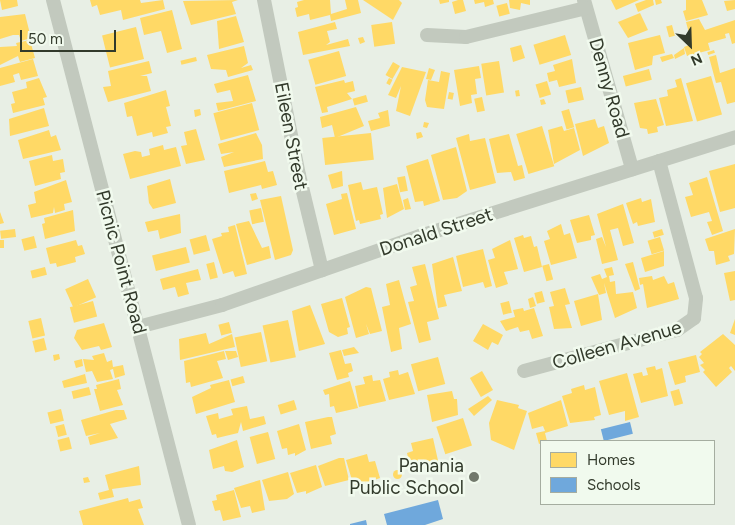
<!DOCTYPE html>
<style>
body{margin:0}
#map{position:relative;width:735px;height:525px;overflow:hidden;background:#e8efe5;font-family:Figtree,sans-serif}
div>[style]{position:absolute}
.homes>*{inset:0;background:#ffd966;transform-origin:0 0}
.round{border-radius:50%}
.schools>*{inset:0;background:#6fa8dc;transform-origin:0 0}
.minor>*{height:14px;margin:-7px;padding:0 7px;transform-origin:7px;border-radius:7px;background:#c2c9be}
.dots>*{width:14px;height:14px;translate:-50% -50%;box-sizing:border-box;border:2px solid #f1faee;border-radius:50%}
span{translate:-50% -50%;white-space:nowrap;text-align:center;line-height:1.15;-webkit-text-stroke:5px #f1faee;paint-order:stroke}
.street-label{font-size:19px;color:#323a2b}
.poi-label{font-size:19px;color:#323a2b}
.right{translate:-100% -50%;text-align:right}
.legend{position:absolute;left:540px;top:440px;width:175px;height:65px;box-sizing:border-box;background:#f1faee;border:1px solid #a5ada0;margin:0;padding:6px 9px;list-style:none;font-size:15px;color:#323a2b}
.legend li{display:flex;align-items:center;gap:10px;height:25px}
.legend b{width:25px;border:1px solid #a5ada0}
.north{position:absolute;left:665px;top:20px;width:50px;height:50px;-webkit-text-stroke:4px #f1faee;paint-order:stroke;rotate:156deg;font-size:14px;font-weight:700;line-height:20px;text-align:center;color:#323a2b}
.north::after{content:'';display:block;margin:auto;width:18px;height:22px;background:#323a2b;clip-path:polygon(50% 0,100% 100%,50% 72%,0 100%)}
.scale{position:absolute;left:20px;top:30px;width:96px;height:22px;box-sizing:border-box;border:2px solid #323a2b;border-top:0;padding-left:6px;font-size:15px;line-height:18px;white-space:nowrap;color:#323a2b;-webkit-text-stroke:4px #f1faee;paint-order:stroke}
</style>
<div id="map">
<div class="homes">
<div style="clip-path:polygon(0 0,17px 0,18px 6px,2px 10px)"></div>
<div style="clip-path:polygon(90px 0,140px 0,141px 3px,163px 0,165px 9px,123px 20px,121px 10px,100px 15px,97px 5px,92px 7px)"></div>
<div style="clip-path:polygon(238px 0,232px 2px,236px 14px,191px 25px,183px 1px)"></div>
<div style="clip-path:polygon(304px 0,330px 0,331px 14px,347px 9px,345px 0,358px 0,361px 13px,331px 21px,330px 15px,310px 20px,309px 14px,297px 17px,295px 8px,298px 7px,297px 2px)"></div>
<div style="clip-path:polygon(363px 0,399px 0,402px 3px,393px 20px)"></div>
<div style="clip-path:polygon(439px 0,449px 0,449px 2px,440px 4px)"></div>
<div style="clip-path:polygon(458px 0,463px 0,466px 11px,455px 14px,452px 2px)"></div>
<div style="clip-path:polygon(474px 0,493px 0,494px 4px,485px 7px,484px 2px,475px 4px)"></div>
<div style="clip-path:polygon(509px 0,530px 0,530px 5px,521px 3px,520px 10px,510px 8px)"></div>
<div style="clip-path:polygon(611px 0,639px 0,616px 10px)"></div>
<div style="clip-path:polygon(646px 0,653px 0,654px 5px,638px 12px,635px 4px)"></div>
<div style="clip-path:polygon(655px 0,661px 0,662px 3px,656px 5px)"></div>
<div style="clip-path:polygon(686px 0,702px 0,708px 15px,686px 21px,683px 11px,686px 10px)"></div>
<div style="clip-path:polygon(735px 0,735px 9px,727px 11px,724px 1px)"></div>
<div style="left:507px;top:3px;width:11px;height:11px;rotate:75deg"></div>
<div style="clip-path:polygon(172px 10px,182px 49px,167px 53px,161px 31px,144px 35px,140px 18px)"></div>
<div style="clip-path:polygon(640px 13px,648px 30px,628px 38px,618px 22px)"></div>
<div style="clip-path:polygon(25px 14px,31px 38px,21px 41px,19px 35px,13px 35px,0 39px,0 17px)"></div>
<div style="clip-path:polygon(236px 16px,244px 42px,219px 49px,217px 21px)"></div>
<div style="clip-path:polygon(699px 19px,705px 30px,735px 20px,735px 43px,732px 44px,729px 33px,725px 34px,726px 38px,708px 43px,710px 50px,687px 56px,684px 47px,689px 45px,687px 38px,690px 37px,686px 22px)"></div>
<div style="clip-path:polygon(335px 22px,337px 29px,327px 31px,330px 42px,326px 45px,348px 39px,350px 46px,303px 55px,298px 32px)"></div>
<div style="left:392px;top:22px;width:22px;height:21px;rotate:82deg"></div>
<div style="left:672px;top:25px;width:11px;height:6px;rotate:75deg"></div>
<div style="left:136px;top:27px;width:33px;height:35px;rotate:76deg"></div>
<div style="left:565px;top:35px;width:21px;height:33px;rotate:73deg"></div>
<div style="clip-path:polygon(660px 35px,665px 53px,653px 56px,652px 65px,635px 70px,628px 43px)"></div>
<div style="clip-path:polygon(363px 37px,365px 42px,360px 44px,358px 38px)"></div>
<div style="clip-path:polygon(30px 40px,35px 58px,20px 62px,18px 56px,0 65px,0 47px,17px 46px,16px 43px)"></div>
<div style="clip-path:polygon(521px 45px,525px 58px,513px 62px,510px 48px)"></div>
<div style="clip-path:polygon(244px 46px,248px 63px,241px 68px,251px 65px,253px 70px,228px 77px,226px 70px,211px 69px,207px 55px)"></div>
<div style="clip-path:polygon(684px 48px,685px 54px,675px 59px,674px 55px)"></div>
<div style="left:714px;top:50px;width:3px;height:7px;rotate:72deg"></div>
<div style="left:339px;top:51px;width:26px;height:32px;rotate:74deg"></div>
<div style="clip-path:polygon(672px 54px,674px 58px,662px 62px,660px 57px)"></div>
<div style="clip-path:polygon(716px 55px,720px 73px,735px 68px,735px 102px,727px 104px,721px 82px,716px 83px,709px 57px)"></div>
<div style="left:196px;top:57px;width:4px;height:16px;rotate:76deg"></div>
<div style="clip-path:polygon(33px 59px,38px 76px,21px 80px,19px 73px,13px 75px,15px 82px,0 86px,0 68px)"></div>
<div style="clip-path:polygon(572px 59px,576px 83px,559px 87px,557px 80px,549px 82px,547px 73px,555px 71px,553px 65px)"></div>
<div style="clip-path:polygon(149px 61px,152px 73px,140px 76px,147px 76px,151px 91px,108px 102px,103px 87px,111px 86px,108px 71px)"></div>
<div style="left:499px;top:61px;width:32px;height:18px;rotate:81deg"></div>
<div style="left:393px;top:62px;width:8px;height:15px;rotate:30deg"></div>
<div style="clip-path:polygon(479px 66px,481px 78px,475px 79px,477px 94px,471px 95px,472px 103px,460px 106px,454px 70px)"></div>
<div style="clip-path:polygon(402px 67px,426px 72px,410px 116px,396px 111px,401px 86px,396px 98px,388px 95px)"></div>
<div style="clip-path:polygon(429px 68px,435px 70px,431px 80px,426px 79px)"></div>
<div style="left:649px;top:69px;width:11px;height:27px;rotate:75deg"></div>
<div style="clip-path:polygon(441px 71px,450px 73px,444px 109px,427px 107px,425px 100px,428px 80px,439px 82px)"></div>
<div style="clip-path:polygon(248px 75px,256px 101px,218px 111px,216px 103px,233px 101px,230px 90px,217px 93px,214px 84px)"></div>
<div style="left:711px;top:76px;width:40px;height:26px;rotate:74deg"></div>
<div style="clip-path:polygon(39px 78px,47px 97px,43px 98px,45px 105px,13px 113px,11px 104px,15px 103px,12px 92px,27px 88px,26px 82px)"></div>
<div style="left:389px;top:78px;width:4px;height:6px;rotate:27deg"></div>
<div style="clip-path:polygon(681px 78px,693px 121px,666px 126px,659px 98px,668px 96px,667px 90px,677px 87px,675px 80px)"></div>
<div style="clip-path:polygon(344px 80px,345px 83px,353px 81px,355px 91px,347px 93px,352px 99px,327px 107px,328px 112px,322px 113px,315px 87px)"></div>
<div style="left:547px;top:81px;width:14px;height:12px;rotate:73deg"></div>
<div style="left:581px;top:87px;width:13px;height:16px;rotate:77deg"></div>
<div style="clip-path:polygon(166px 90px,170px 106px,166px 107px,171px 126px,166px 127px,168px 133px,153px 137px,152px 132px,137px 136px,132px 116px,127px 117px,124px 103px)"></div>
<div style="left:519px;top:90px;width:6px;height:4px;rotate:81deg"></div>
<div style="left:449px;top:92px;width:5px;height:7px;rotate:11deg"></div>
<div style="left:366px;top:95px;width:7px;height:14px;rotate:74deg"></div>
<div style="left:482px;top:97px;width:14px;height:8px;rotate:78deg"></div>
<div style="clip-path:polygon(544px 99px,546px 104px,541px 105px,540px 100px)"></div>
<div style="clip-path:polygon(656px 99px,664px 125px,657px 127px,658px 132px,648px 134px,647px 129px,640px 128px,634px 103px)"></div>
<div style="left:252px;top:103px;width:28px;height:40px;rotate:75deg"></div>
<div style="clip-path:polygon(356px 107px,364px 126px,335px 138px,332px 125px,322px 128px,320px 117px)"></div>
<div style="clip-path:polygon(44px 108px,49px 126px,10px 136px,9px 119px)"></div>
<div style="clip-path:polygon(200px 109px,201px 115px,195px 117px,194px 110px)"></div>
<div style="left:569px;top:109px;width:19px;height:8px;rotate:74deg"></div>
<div style="clip-path:polygon(388px 110px,390px 126px,371px 131px,368px 121px,380px 118px,378px 113px)"></div>
<div style="clip-path:polygon(595px 119px,598px 128px,604px 126px,609px 143px,583px 156px,575px 124px)"></div>
<div style="clip-path:polygon(424px 122px,429px 123px,427px 128px,423px 127px)"></div>
<div style="left:542px;top:126px;width:42px;height:27px;rotate:73deg"></div>
<div style="clip-path:polygon(562px 126px,564px 131px,574px 128px,580px 150px,554px 164px,548px 130px)"></div>
<div style="clip-path:polygon(196px 129px,205px 160px,186px 164px,181px 146px,187px 145px,184px 132px)"></div>
<div style="clip-path:polygon(49px 130px,51px 137px,56px 135px,61px 150px,23px 159px,18px 140px)"></div>
<div style="clip-path:polygon(421px 132px,423px 137px,417px 139px,416px 133px)"></div>
<div style="clip-path:polygon(256px 133px,262px 145px,252px 148px,262px 145px,263px 159px,224px 167px,221px 157px,234px 152px,221px 154px,218px 144px)"></div>
<div style="left:371px;top:133px;width:27px;height:49px;rotate:84deg"></div>
<div style="clip-path:polygon(469px 134px,470px 141px,485px 138px,496px 183px,470px 190px,456px 138px)"></div>
<div style="clip-path:polygon(509px 134px,518px 166px,522px 165px,525px 178px,514px 181px,511px 172px,497px 173px,489px 139px)"></div>
<div style="clip-path:polygon(163px 145px,164px 150px,176px 147px,181px 166px,130px 179px,123px 154px,135px 151px,141px 152px,142px 157px,150px 155px,149px 149px)"></div>
<div style="clip-path:polygon(456px 147px,467px 191px,457px 198px,443px 200px,431px 155px)"></div>
<div style="clip-path:polygon(52px 155px,53px 161px,63px 159px,65px 172px,60px 173px,61px 179px,35px 186px,29px 161px)"></div>
<div style="clip-path:polygon(428px 159px,440px 201px,424px 206px,423px 201px,415px 202px,406px 166px)"></div>
<div style="clip-path:polygon(265px 161px,268px 172px,273px 171px,277px 185px,262px 189px,261px 185px,229px 193px,224px 171px)"></div>
<div style="clip-path:polygon(735px 164px,735px 208px,720px 212px,709px 171px)"></div>
<div style="clip-path:polygon(342px 171px,343px 186px,332px 189px,328px 175px)"></div>
<div style="left:405px;top:176px;width:15px;height:8px;rotate:79deg"></div>
<div style="clip-path:polygon(707px 177px,723px 231px,712px 235px,707px 222px,712px 221px,709px 212px,691px 217px,685px 197px,693px 195px,689px 183px)"></div>
<div style="clip-path:polygon(170px 179px,176px 203px,153px 209px,149px 203px,147px 186px)"></div>
<div style="clip-path:polygon(66px 180px,72px 202px,64px 204px,65px 210px,55px 213px,54px 207px,53px 213px,31px 218px,28px 205px,36px 203px,34px 192px)"></div>
<div style="clip-path:polygon(361px 182px,363px 190px,377px 187px,383px 214px,380px 215px,381px 219px,360px 224px,359px 220px,356px 221px,348px 185px)"></div>
<div style="clip-path:polygon(397px 184px,404px 209px,387px 218px,383px 188px)"></div>
<div style="clip-path:polygon(256px 193px,258px 199px,252px 201px,250px 194px)"></div>
<div style="clip-path:polygon(347px 193px,356px 229px,334px 235px,326px 204px,342px 199px,341px 194px)"></div>
<div style="clip-path:polygon(281px 196px,293px 250px,291px 255px,275px 260px,260px 200px)"></div>
<div style="clip-path:polygon(408px 198px,411px 209px,405px 210px,403px 200px)"></div>
<div style="clip-path:polygon(641px 198px,642px 202px,651px 199px,655px 222px,638px 226px,637px 222px,633px 224px,626px 203px)"></div>
<div style="clip-path:polygon(623px 204px,634px 243px,623px 246px,618px 228px,610px 230px,618px 260px,602px 264px,596px 239px,602px 237px,606px 247px,597px 214px)"></div>
<div style="left:261px;top:208px;width:14px;height:12px;rotate:78deg"></div>
<div style="clip-path:polygon(73px 210px,75px 231px,45px 239px,42px 224px,45px 223px,44px 218px)"></div>
<div style="clip-path:polygon(0 212px,4px 223px,0 224px)"></div>
<div style="clip-path:polygon(180px 214px,181px 233px,160px 239px,158px 230px,148px 232px,145px 222px)"></div>
<div style="clip-path:polygon(589px 215px,595px 235px,591px 236px,591px 240px,577px 243px,570px 220px)"></div>
<div style="clip-path:polygon(249px 221px,262px 248px,269px 246px,271px 258px,247px 265px,236px 224px)"></div>
<div style="clip-path:polygon(561px 224px,564px 235px,570px 233px,577px 258px,551px 265px,544px 241px,550px 239px,547px 231px)"></div>
<div style="clip-path:polygon(235px 225px,247px 274px,235px 277px,233px 271px,223px 274px,212px 239px,222px 236px,221px 233px,229px 232px,228px 227px)"></div>
<div style="left:15px;top:229px;width:8px;height:15px;rotate:83deg"></div>
<div style="left:662px;top:229px;width:6px;height:10px;rotate:72deg"></div>
<div style="clip-path:polygon(735px 229px,734px 254px,728px 256px,730px 261px,716px 265px,714px 251px,709px 251px,705px 239px)"></div>
<div style="left:206px;top:235px;width:16px;height:17px;rotate:75deg"></div>
<div style="clip-path:polygon(523px 235px,524px 238px,531px 236px,534px 247px,537px 246px,542px 267px,524px 272px,514px 238px)"></div>
<div style="left:34px;top:236px;width:12px;height:13px;rotate:76deg"></div>
<div style="left:660px;top:237px;width:14px;height:13px;rotate:73deg"></div>
<div style="left:0;top:240px;width:4px;height:8px"></div>
<div style="clip-path:polygon(76px 240px,78px 246px,82px 245px,85px 254px,75px 257px,76px 262px,57px 267px,56px 263px,50px 264px,46px 248px)"></div>
<div style="clip-path:polygon(510px 240px,518px 269px,504px 272px,508px 284px,496px 288px,488px 260px,495px 258px,492px 249px)"></div>
<div style="left:186px;top:247px;width:16px;height:35px;rotate:76deg"></div>
<div style="clip-path:polygon(483px 249px,492px 286px,485px 288px,483px 282px,463px 287px,456px 256px)"></div>
<div style="clip-path:polygon(664px 251px,664px 266px,645px 272px,641px 258px)"></div>
<div style="clip-path:polygon(453px 257px,462px 291px,444px 295px,447px 306px,438px 308px,432px 264px)"></div>
<div style="left:214px;top:262px;width:16px;height:8px;rotate:76deg"></div>
<div style="clip-path:polygon(633px 262px,640px 289px,635px 291px,625px 264px)"></div>
<div style="clip-path:polygon(425px 264px,439px 319px,427px 322px,431px 340px,419px 343px,408px 302px,414px 301px,410px 287px,417px 285px,412px 267px)"></div>
<div style="left:549px;top:264px;width:16px;height:7px;rotate:75deg"></div>
<div style="left:45px;top:267px;width:8px;height:15px;rotate:76deg"></div>
<div style="clip-path:polygon(612px 267px,614px 275px,609px 276px,610px 282px,615px 281px,616px 294px,633px 292px,637px 308px,615px 318px,604px 283px,606px 293px,599px 295px,591px 277px,600px 274px,602px 279px,607px 277px,604px 269px)"></div>
<div style="clip-path:polygon(198px 269px,201px 280px,186px 283px,189px 294px,178px 297px,175px 287px,163px 290px,160px 279px)"></div>
<div style="clip-path:polygon(735px 271px,735px 300px,730px 301px,724px 273px)"></div>
<div style="clip-path:polygon(652px 276px,653px 280px,664px 276px,668px 284px,674px 282px,679px 299px,647px 308px,643px 284px,640px 285px,639px 278px)"></div>
<div style="left:88px;top:279px;width:20px;height:25px;rotate:66deg"></div>
<div style="clip-path:polygon(399px 280px,411px 324px,399px 328px,402px 349px,391px 352px,382px 307px,390px 305px,386px 284px)"></div>
<div style="clip-path:polygon(366px 287px,371px 288px,382px 331px,370px 334px,366px 324px,369px 334px,356px 338px,345px 297px)"></div>
<div style="clip-path:polygon(565px 288px,570px 304px,565px 305px,572px 328px,554px 329px,549px 307px,554px 306px,550px 292px)"></div>
<div style="left:542px;top:291px;width:11px;height:8px;rotate:75deg"></div>
<div style="clip-path:polygon(598px 294px,602px 320px,581px 326px,574px 301px)"></div>
<div style="clip-path:polygon(533px 297px,536px 306px,530px 308px,528px 299px)"></div>
<div style="clip-path:polygon(342px 298px,350px 327px,347px 328px,348px 334px,338px 337px,329px 332px,321px 304px)"></div>
<div style="left:93px;top:301px;width:16px;height:24px;rotate:75deg"></div>
<div style="left:509px;top:301px;width:12px;height:9px;rotate:76deg"></div>
<div style="clip-path:polygon(310px 305px,325px 344px,299px 351px,292px 311px)"></div>
<div style="clip-path:polygon(523px 308px,524px 311px,534px 308px,543px 336px,532px 339px,529px 330px,520px 332px,518px 327px,506px 331px,500px 321px,515px 317px,513px 310px)"></div>
<div style="left:41px;top:318px;width:18px;height:13px;rotate:77deg"></div>
<div style="clip-path:polygon(735px 319px,735px 335px,730px 333px)"></div>
<div style="left:288px;top:320px;width:38px;height:26px;rotate:78deg"></div>
<div style="left:229px;top:322px;width:11px;height:11px;rotate:75deg"></div>
<div style="clip-path:polygon(104px 323px,112px 347px,101px 350px,99px 346px,82px 350px,74px 338px,77px 330px)"></div>
<div style="clip-path:polygon(483px 324px,503px 335px,498px 345px,492px 342px,488px 350px,473px 341px)"></div>
<div style="left:261px;top:332px;width:30px;height:27px;rotate:78deg"></div>
<div style="clip-path:polygon(206px 333px,209px 344px,232px 334px,235px 347px,180px 360px,179px 339px)"></div>
<div style="clip-path:polygon(723px 334px,735px 345px,735px 371px,731px 366px,729px 368px,732px 372px,716px 387px,703px 372px,705px 370px,700px 365px,704px 363px,699px 357px,702px 354px,700px 352px)"></div>
<div style="left:44px;top:338px;width:12px;height:12px;rotate:76deg"></div>
<div style="clip-path:polygon(354px 347px,359px 353px,344px 356px,342px 350px)"></div>
<div style="clip-path:polygon(341px 350px,345px 364px,351px 363px,353px 371px,348px 373px,349px 377px,337px 380px,329px 353px)"></div>
<div style="clip-path:polygon(224px 351px,226px 359px,217px 361px,223px 378px,191px 387px,190px 382px,186px 383px,184px 361px)"></div>
<div style="clip-path:polygon(225px 351px,236px 351px,238px 357px,228px 360px)"></div>
<div style="clip-path:polygon(104px 353px,107px 362px,112px 360px,113px 367px,123px 365px,125px 375px,115px 378px,113px 369px,110px 370px,113px 379px,97px 382px,92px 371px,86px 372px,83px 359px,94px 360px,92px 356px)"></div>
<div style="clip-path:polygon(59px 354px,60px 359px,54px 361px,53px 355px)"></div>
<div style="clip-path:polygon(696px 355px,700px 372px,685px 376px,686px 382px,675px 385px,668px 362px)"></div>
<div style="left:438px;top:357px;width:28px;height:28px;rotate:75deg"></div>
<div style="clip-path:polygon(82px 359px,83px 366px,76px 368px,74px 361px)"></div>
<div style="clip-path:polygon(655px 366px,656px 370px,662px 368px,668px 396px,641px 403px,633px 374px,642px 372px,643px 376px,648px 375px,646px 368px)"></div>
<div style="clip-path:polygon(398px 370px,399px 375px,408px 372px,415px 394px,389px 400px,383px 379px,390px 377px,389px 372px)"></div>
<div style="left:482px;top:371px;width:22px;height:14px;rotate:60deg"></div>
<div style="clip-path:polygon(627px 373px,639px 417px,625px 421px,625px 411px,609px 415px,599px 381px)"></div>
<div style="clip-path:polygon(85px 374px,87px 383px,64px 388px,62px 381px)"></div>
<div style="clip-path:polygon(372px 375px,373px 381px,380px 380px,386px 401px,359px 407px,355px 386px,365px 384px,363px 377px)"></div>
<div style="left:243px;top:376px;width:7px;height:13px;rotate:74deg"></div>
<div style="clip-path:polygon(119px 379px,121px 389px,117px 390px,123px 405px,100px 411px,94px 389px,97px 389px,96px 385px)"></div>
<div style="clip-path:polygon(229px 380px,235px 402px,196px 414px,192px 397px,211px 388px,210px 385px)"></div>
<div style="clip-path:polygon(350px 381px,358px 408px,336px 413px,334px 406px,330px 407px,329px 394px,325px 395px,323px 390px)"></div>
<div style="clip-path:polygon(584px 385px,585px 390px,595px 387px,601px 415px,594px 417px,595px 420px,570px 423px,562px 396px,572px 393px,571px 389px)"></div>
<div style="left:89px;top:387px;width:8px;height:18px;rotate:76deg"></div>
<div style="left:679px;top:389px;width:15px;height:9px;rotate:74deg"></div>
<div style="clip-path:polygon(452px 391px,454px 399px,457px 399px,458px 415px,432px 422px,427px 395px)"></div>
<div style="clip-path:polygon(488px 396px,492px 400px,474px 416px,468px 409px)"></div>
<div style="left:294px;top:400px;width:10px;height:17px;rotate:73deg"></div>
<div style="clip-path:polygon(497px 400px,519px 405px,518px 408px,527px 411px,514px 450px,491px 440px,489px 423px)"></div>
<div style="clip-path:polygon(561px 400px,568px 426px,545px 433px,547px 441px,539px 444px,536px 433px,545px 431px,543px 426px,532px 429px,528px 413px)"></div>
<div style="clip-path:polygon(247px 406px,250px 419px,264px 416px,266px 424px,243px 431px,241px 422px,238px 433px,217px 438px,216px 434px,212px 435px,206px 416px,218px 413px,219px 419px,233px 415px,231px 409px)"></div>
<div style="left:61px;top:409px;width:12px;height:14px;rotate:76deg"></div>
<div style="clip-path:polygon(116px 410px,124px 410px,127px 419px,110px 424px,118px 438px,90px 445px,88px 437px,100px 433px,86px 436px,81px 420px)"></div>
<div style="clip-path:polygon(328px 417px,332px 417px,336px 434px,330px 436px,332px 444px,311px 449px,305px 422px)"></div>
<div style="left:463px;top:418px;width:29px;height:28px;rotate:72deg"></div>
<div style="left:64px;top:424px;width:11px;height:9px;rotate:75deg"></div>
<div style="clip-path:polygon(299px 424px,306px 450px,295px 456px,295px 453px,288px 455px,287px 448px,282px 449px,277px 431px)"></div>
<div style="left:268px;top:432px;width:28px;height:19px;rotate:75deg"></div>
<div style="left:69px;top:437px;width:12px;height:12px;rotate:76deg"></div>
<div style="clip-path:polygon(433px 438px,439px 465px,411px 470px,407px 453px,413px 451px,411px 443px)"></div>
<div style="clip-path:polygon(237px 440px,244px 467px,232px 472px,225px 471px,224px 466px,213px 469px,209px 450px)"></div>
<div style="clip-path:polygon(367px 454px,369px 462px,375px 461px,380px 478px,354px 487px,346px 460px)"></div>
<div style="clip-path:polygon(339px 458px,344px 458px,349px 480px,325px 486px,318px 466px)"></div>
<div style="clip-path:polygon(316px 465px,322px 487px,306px 494px,306px 491px,297px 493px,290px 473px)"></div>
<div style="clip-path:polygon(139px 466px,141px 485px,112px 489px,114px 497px,100px 500px,98px 493px,109px 490px,105px 475px)"></div>
<div class="round" style="left:392.5px;top:469.5px;width:9px;height:9px"></div>
<div style="clip-path:polygon(288px 472px,294px 494px,287px 499px,269px 501px,262px 480px)"></div>
<div style="clip-path:polygon(88px 477px,90px 482px,84px 483px,83px 478px)"></div>
<div style="clip-path:polygon(260px 480px,265px 510px,252px 513px,250px 506px,241px 508px,234px 488px)"></div>
<div style="clip-path:polygon(234px 490px,241px 517px,223px 521px,220px 510px,215px 511px,212px 501px,217px 500px,216px 495px)"></div>
<div style="clip-path:polygon(128px 498px,129px 502px,140px 499px,143px 508px,138px 509px,144px 525px,83px 525px,79px 511px)"></div>
</div>
<div class="schools">
<div style="left:630px;top:422px;width:12px;height:30px;rotate:76deg"></div>
<div style="clip-path:polygon(438px 500px,443px 519px,425px 525px,387px 525px,384px 514px)"></div>
<div style="clip-path:polygon(366px 520px,367px 525px,350px 525px,350px 524px)"></div>
</div>
<div class="minor">
<div style="left:53px;top:0;width:542px;rotate:75.48deg"></div>
<div style="left:264px;top:0;width:178px;rotate:78.7deg"></div>
<div style="left:299px;top:175px;width:98px;rotate:76.4deg"></div>
<div style="left:584px;top:0;width:176px;rotate:74.1deg"></div>
<div style="left:427px;top:35px;width:39px;rotate:3deg"></div>
<div style="left:466px;top:37px;width:123px;rotate:-13.6deg"></div>
<div style="left:138px;top:327px;width:87px;rotate:-14.7deg"></div>
<div style="left:222px;top:305px;width:210px;rotate:-19.2deg"></div>
<div style="left:420px;top:236px;width:330px;rotate:-17.4deg"></div>
<div style="left:524px;top:371px;width:158px;rotate:-15deg"></div>
<div style="left:677px;top:330px;width:21px;rotate:-35deg"></div>
<div style="left:694px;top:318px;width:20px;rotate:-84deg"></div>
<div style="left:696px;top:298px;width:142px;rotate:-105.1deg"></div>
</div>
<div class="dots">
<div style="left:474px;top:477px;background:#72796c"></div>
</div>
<div class="street-label">
<span style="left:609px;top:88px;rotate:74deg">Denny Road</span>
<span style="left:291px;top:136px;rotate:79deg">Eileen Street</span>
<span style="left:436px;top:232px;rotate:-18deg">Donald Street</span>
<span style="left:121px;top:262px;rotate:75deg">Picnic Point Road</span>
<span style="left:617px;top:345px;rotate:-16deg">Colleen Avenue</span>
</div>
<div class="poi-label">
<span class="right" style="left:464px;top:477px">Panania<br>Public School</span>
</div>
<ul class="legend">
<li><b style="height:14px;background:#ffd966"></b>Homes</li>
<li><b style="height:14px;background:#6fa8dc"></b>Schools</li>
</ul>
<div class="north">N</div>
<div class="scale">50 m</div>
</div>
